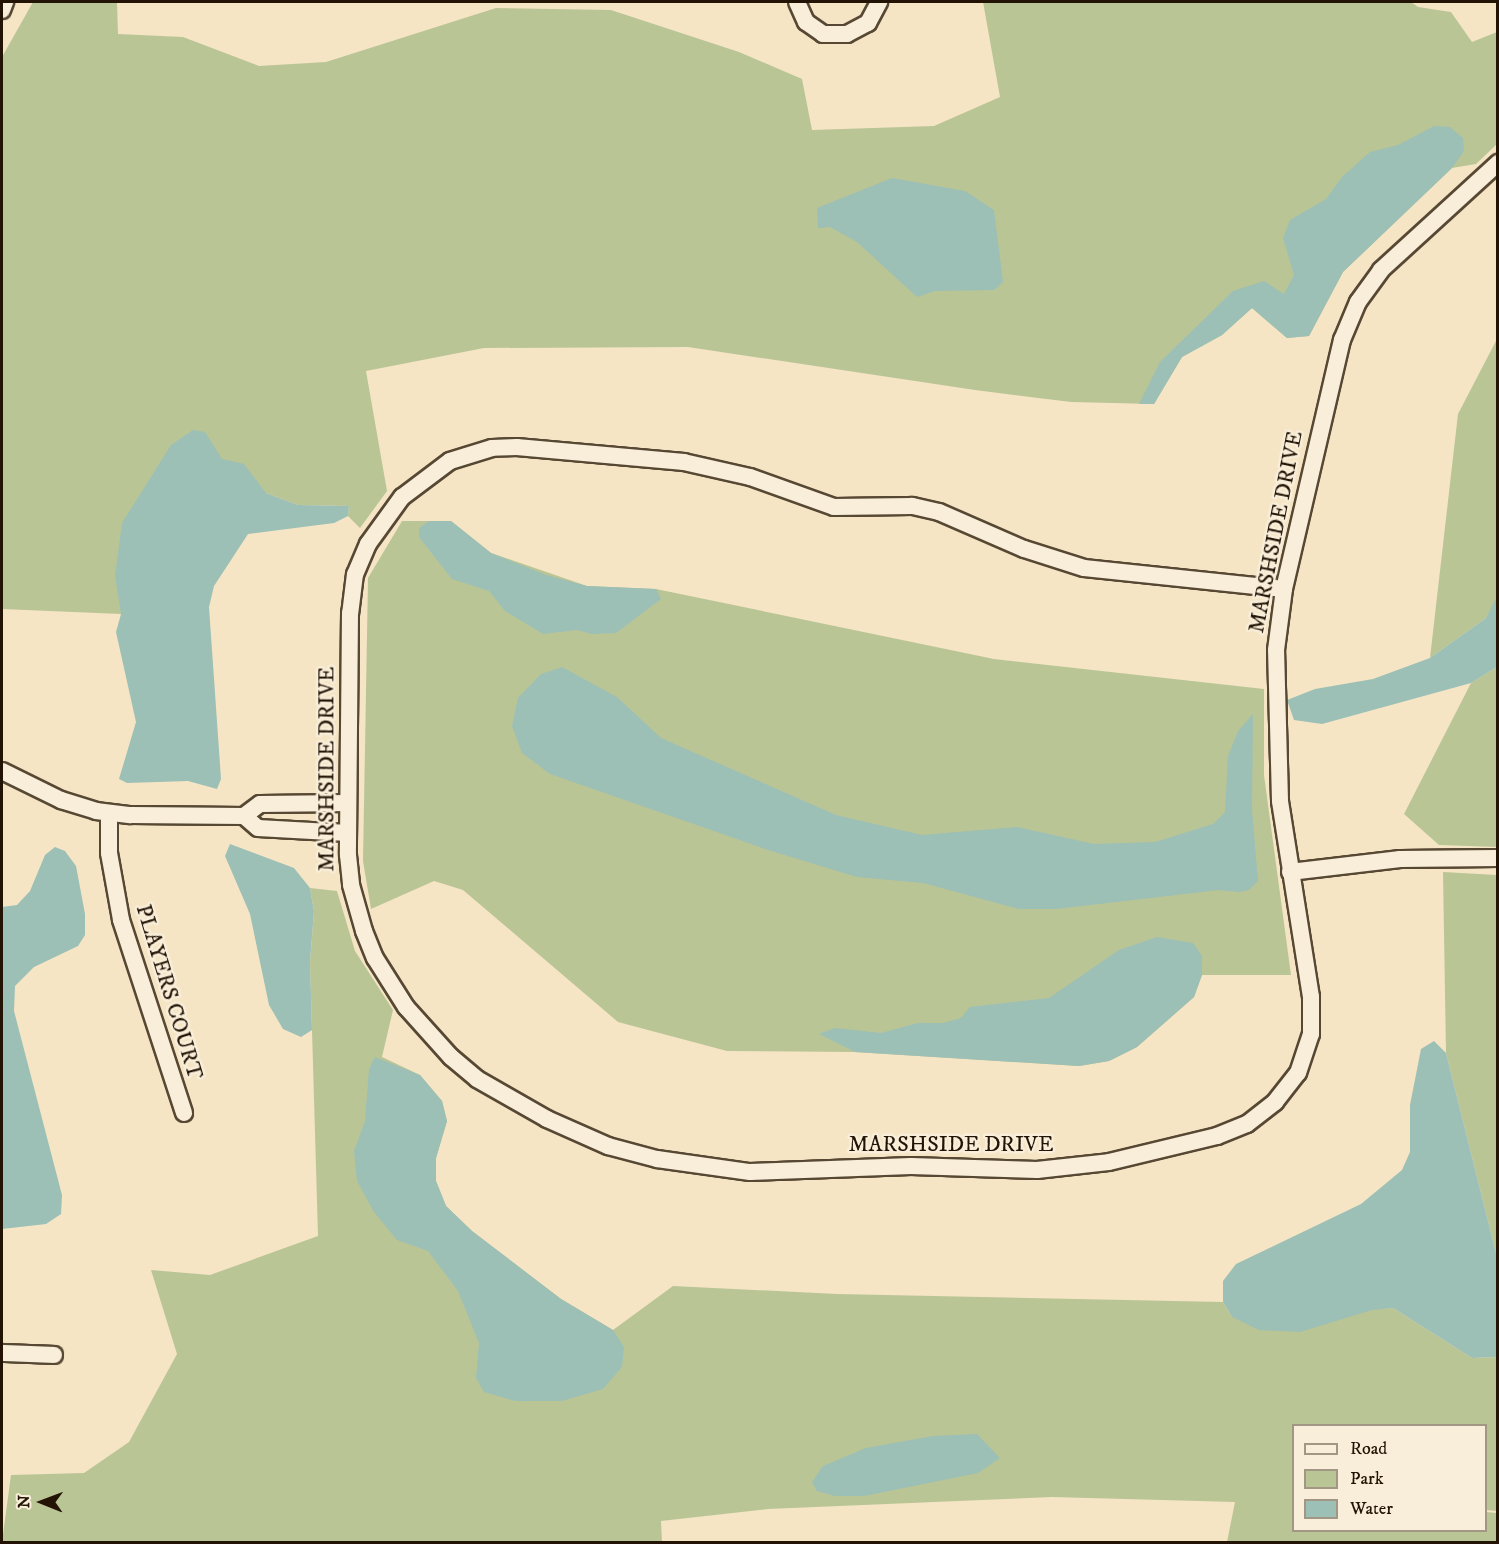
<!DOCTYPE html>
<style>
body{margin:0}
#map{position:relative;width:1499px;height:1544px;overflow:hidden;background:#f5e5c4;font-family:"IM FELL DW Pica",serif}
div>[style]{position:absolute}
.green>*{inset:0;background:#bac596}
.water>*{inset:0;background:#9cbfb6}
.roads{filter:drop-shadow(2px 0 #574834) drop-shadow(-2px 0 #574834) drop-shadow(0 2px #574834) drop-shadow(0 -2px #574834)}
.minor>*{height:16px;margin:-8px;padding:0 8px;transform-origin:8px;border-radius:8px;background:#f8eed9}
span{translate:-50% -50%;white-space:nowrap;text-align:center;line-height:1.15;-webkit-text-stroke:5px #f8eed9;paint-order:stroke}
.street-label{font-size:22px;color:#221304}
.frame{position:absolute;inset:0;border:3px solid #221304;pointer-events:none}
.legend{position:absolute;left:1292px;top:1424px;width:195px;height:108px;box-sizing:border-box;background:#f8eed9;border:2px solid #a29684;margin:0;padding:8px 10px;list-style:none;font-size:18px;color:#221304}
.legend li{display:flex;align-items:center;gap:12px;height:30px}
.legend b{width:30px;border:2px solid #a29684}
.north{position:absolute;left:12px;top:1472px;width:60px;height:60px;-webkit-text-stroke:4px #f8eed9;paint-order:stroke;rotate:271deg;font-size:16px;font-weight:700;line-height:24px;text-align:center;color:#221304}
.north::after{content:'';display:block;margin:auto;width:21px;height:27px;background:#221304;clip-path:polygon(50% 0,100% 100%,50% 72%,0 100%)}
</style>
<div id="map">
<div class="green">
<div style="clip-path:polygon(33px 2px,117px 2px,118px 34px,183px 37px,259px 66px,326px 62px,496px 8px,611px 10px,739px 52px,802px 79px,812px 130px,934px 126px,1000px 97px,983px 2px,1411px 2px,1418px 7px,1451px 12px,1472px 42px,1497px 32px,1497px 144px,1476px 164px,1452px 168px,1343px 272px,1309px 336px,1287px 338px,1252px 308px,1222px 335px,1182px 357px,1154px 404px,1071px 402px,975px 390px,688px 347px,484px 348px,366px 371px,387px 491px,360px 528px,348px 516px,349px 506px,298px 505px,266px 493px,121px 614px,2px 609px,2px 57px)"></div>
<div style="clip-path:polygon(1497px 339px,1497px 602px,1486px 618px,1430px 658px,1458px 414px)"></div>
<div style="clip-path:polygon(402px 521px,451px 521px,491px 553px,587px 586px,656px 589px,994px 659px,1264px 689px,1264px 775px,1291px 975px,1202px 975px,1194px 997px,1137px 1047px,1109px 1061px,1079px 1066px,855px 1052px,727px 1051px,618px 1022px,463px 890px,434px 881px,371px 909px,363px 861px,368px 578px)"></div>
<div style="clip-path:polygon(1497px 667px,1497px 847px,1439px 845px,1404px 814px,1471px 683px)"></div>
<div style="clip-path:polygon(1443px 872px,1497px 875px,1497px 1257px,1446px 1053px)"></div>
<div style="clip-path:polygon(310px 888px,337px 891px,355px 951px,393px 1010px,382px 1057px,420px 1075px,442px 1101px,447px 1121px,436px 1158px,436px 1181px,446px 1206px,472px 1231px,561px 1299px,613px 1330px,673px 1286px,837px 1294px,1223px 1302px,1232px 1317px,1393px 1308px,1472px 1358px,1497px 1357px,1497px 1511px,1486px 1510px,1486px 1426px,1294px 1426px,1294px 1530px,1486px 1530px,1486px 1512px,1497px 1513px,1497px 1542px,1227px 1542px,1235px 1502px,1052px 1497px,768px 1509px,661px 1521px,662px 1542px,2px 1542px,11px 1475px,84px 1473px,129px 1442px,177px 1354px,151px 1270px,210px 1275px,318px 1236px,310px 962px,314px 911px)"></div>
</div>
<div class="water">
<div style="clip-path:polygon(1434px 126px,1450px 127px,1463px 138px,1464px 151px,1452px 168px,1343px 272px,1309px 336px,1287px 338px,1252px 308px,1222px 335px,1182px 357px,1154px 404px,1139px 404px,1160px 362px,1233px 291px,1264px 281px,1284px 294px,1294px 275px,1283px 238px,1290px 220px,1326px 199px,1342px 177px,1370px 152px,1398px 145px)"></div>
<div style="clip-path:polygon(892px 178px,965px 191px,994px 210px,1003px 282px,994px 290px,935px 291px,917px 297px,857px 242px,830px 227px,818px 228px,817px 208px)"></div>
<div style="clip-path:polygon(193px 430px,205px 432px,222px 459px,244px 464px,266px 493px,298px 505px,349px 506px,348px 516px,334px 523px,248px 534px,214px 586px,209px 607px,221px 779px,217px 789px,188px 781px,127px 783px,119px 779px,136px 722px,116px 632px,121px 614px,115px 576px,122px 523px,171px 445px)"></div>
<div style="clip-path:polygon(429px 521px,451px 521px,491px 553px,546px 575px,587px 586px,656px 589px,661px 599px,616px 633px,592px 634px,577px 630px,543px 634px,505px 611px,489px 591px,452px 579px,419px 537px,419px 528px)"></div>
<div style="clip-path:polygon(1497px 596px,1497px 667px,1471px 683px,1322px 724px,1294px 720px,1287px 700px,1315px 689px,1373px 679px,1430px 658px,1486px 618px)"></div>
<div style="clip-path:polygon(562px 667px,617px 697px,661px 738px,836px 815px,922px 835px,1017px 827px,1094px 844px,1155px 842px,1213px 824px,1225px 812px,1228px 756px,1238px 731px,1253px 714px,1252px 810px,1258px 881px,1249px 890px,1239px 892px,1219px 890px,1056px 909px,1019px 909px,923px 883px,857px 877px,768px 850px,550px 774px,522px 753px,512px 726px,518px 698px,541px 674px)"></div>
<div style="clip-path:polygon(230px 844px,294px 868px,310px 888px,314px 911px,310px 962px,312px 1030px,301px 1037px,283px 1029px,269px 1005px,250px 914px,225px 856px)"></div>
<div style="clip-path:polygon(55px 847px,65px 851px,76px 866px,85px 914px,85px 935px,78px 946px,34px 967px,15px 986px,14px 1011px,62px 1195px,61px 1214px,46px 1224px,2px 1229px,2px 907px,17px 905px,30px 891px,45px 855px)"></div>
<div style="clip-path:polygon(1157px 937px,1193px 943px,1202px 956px,1202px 975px,1194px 997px,1137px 1047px,1109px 1061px,1079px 1066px,855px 1052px,819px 1034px,835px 1028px,881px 1033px,918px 1023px,943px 1023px,961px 1018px,970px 1007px,1049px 998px,1119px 950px)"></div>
<div style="clip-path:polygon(1434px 1041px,1446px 1053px,1497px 1257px,1497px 1357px,1472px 1358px,1393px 1308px,1372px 1310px,1300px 1332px,1259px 1330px,1232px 1317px,1223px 1302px,1223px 1281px,1236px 1264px,1361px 1204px,1402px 1170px,1410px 1152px,1410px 1105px,1421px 1049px)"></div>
<div style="clip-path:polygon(375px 1057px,420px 1075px,442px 1101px,447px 1121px,436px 1158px,436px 1181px,446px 1206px,472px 1231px,561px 1299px,613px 1330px,624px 1347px,622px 1367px,603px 1389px,562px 1401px,515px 1401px,484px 1392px,476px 1378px,479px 1343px,458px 1291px,428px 1251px,397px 1240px,374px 1212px,357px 1181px,354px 1151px,365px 1121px,369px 1069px)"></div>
<div style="clip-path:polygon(977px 1434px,1000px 1458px,978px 1473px,864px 1496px,835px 1496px,817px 1491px,812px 1482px,823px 1466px,866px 1448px,933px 1436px)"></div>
</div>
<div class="roads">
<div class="minor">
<div style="left:797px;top:2px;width:22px;rotate:66deg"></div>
<div style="left:806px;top:22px;width:21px;rotate:35deg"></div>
<div style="left:823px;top:34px;width:24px"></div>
<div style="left:847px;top:34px;width:24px;rotate:-28deg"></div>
<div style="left:868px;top:23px;width:24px;rotate:-62deg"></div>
<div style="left:2px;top:10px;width:9px;rotate:-69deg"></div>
<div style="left:1284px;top:589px;width:201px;rotate:-174deg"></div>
<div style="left:1084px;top:568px;width:63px;rotate:-162.4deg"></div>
<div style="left:1024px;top:549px;width:93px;rotate:-156.5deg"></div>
<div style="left:939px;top:512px;width:28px;rotate:-167deg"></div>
<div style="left:912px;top:506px;width:78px;rotate:179.3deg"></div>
<div style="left:834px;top:507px;width:89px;rotate:-160.3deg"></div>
<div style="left:750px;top:477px;width:68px;rotate:-167.2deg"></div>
<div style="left:684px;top:462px;width:168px;rotate:-174.9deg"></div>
<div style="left:517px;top:447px;width:25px;rotate:178deg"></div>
<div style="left:492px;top:448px;width:44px;rotate:162.8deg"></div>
<div style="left:450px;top:461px;width:60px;rotate:143.1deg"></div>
<div style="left:402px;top:497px;width:58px;rotate:125.9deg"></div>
<div style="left:368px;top:544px;width:33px;rotate:113deg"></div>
<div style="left:355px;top:574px;width:39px;rotate:97deg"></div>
<div style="left:350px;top:613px;width:242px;rotate:90.5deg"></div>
<div style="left:348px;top:855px;width:30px;rotate:84deg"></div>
<div style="left:351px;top:885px;width:48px;rotate:74.2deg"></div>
<div style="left:364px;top:931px;width:29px;rotate:68deg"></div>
<div style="left:375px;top:958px;width:58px;rotate:57.7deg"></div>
<div style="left:406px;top:1007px;width:67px;rotate:48deg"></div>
<div style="left:451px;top:1057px;width:34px;rotate:40deg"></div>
<div style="left:477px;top:1079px;width:81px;rotate:29.7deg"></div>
<div style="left:547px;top:1119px;width:67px;rotate:23.9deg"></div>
<div style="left:608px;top:1146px;width:51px;rotate:14.9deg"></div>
<div style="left:657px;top:1159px;width:94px;rotate:8deg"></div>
<div style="left:750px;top:1172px;width:161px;rotate:-2.1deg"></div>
<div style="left:911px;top:1166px;width:126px;rotate:1.8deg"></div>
<div style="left:1037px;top:1170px;width:72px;rotate:-6.3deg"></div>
<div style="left:1109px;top:1162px;width:111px;rotate:-13.5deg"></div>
<div style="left:1217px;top:1136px;width:32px;rotate:-22deg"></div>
<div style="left:1247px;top:1124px;width:36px;rotate:-38deg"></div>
<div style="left:1275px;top:1102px;width:37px;rotate:-52deg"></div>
<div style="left:1298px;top:1073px;width:41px;rotate:-71.6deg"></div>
<div style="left:1311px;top:1034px;width:37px;rotate:-90deg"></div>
<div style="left:1311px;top:997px;width:198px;rotate:-99deg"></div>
<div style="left:1280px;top:801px;width:151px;rotate:-91.5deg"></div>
<div style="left:1276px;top:650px;width:62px;rotate:-82.5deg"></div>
<div style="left:1284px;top:589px;width:256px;rotate:-76.9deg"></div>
<div style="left:1342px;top:340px;width:41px;rotate:-67.2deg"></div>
<div style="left:1358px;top:302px;width:39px;rotate:-54deg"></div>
<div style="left:1381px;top:270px;width:159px;rotate:-42.4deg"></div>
<div style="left:2px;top:771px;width:66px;rotate:26.2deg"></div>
<div style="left:61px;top:800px;width:37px;rotate:17deg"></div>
<div style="left:96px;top:811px;width:35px;rotate:7deg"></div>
<div style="left:131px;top:815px;width:113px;rotate:0.5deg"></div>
<div style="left:244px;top:816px;width:20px;rotate:-37deg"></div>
<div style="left:260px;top:804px;width:88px;rotate:-0.7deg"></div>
<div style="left:109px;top:813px;width:40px;rotate:90deg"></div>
<div style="left:109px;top:853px;width:68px;rotate:79.8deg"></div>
<div style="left:121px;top:920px;width:203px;rotate:71.9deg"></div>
<div style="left:244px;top:816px;width:18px;rotate:41deg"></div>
<div style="left:258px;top:828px;width:90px;rotate:3.2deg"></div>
<div style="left:1290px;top:872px;width:111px;rotate:-6.7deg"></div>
<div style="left:1400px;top:859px;width:98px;rotate:-0.6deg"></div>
<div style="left:2px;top:1353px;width:52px;rotate:2.2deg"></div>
</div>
</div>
<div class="street-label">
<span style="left:1276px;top:532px;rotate:-79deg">MARSHSIDE DRIVE</span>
<span style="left:327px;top:769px;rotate:-90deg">MARSHSIDE DRIVE</span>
<span style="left:169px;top:992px;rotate:73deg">PLAYERS COURT</span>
<span style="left:951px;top:1145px">MARSHSIDE DRIVE</span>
</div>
<div class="frame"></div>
<ul class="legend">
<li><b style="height:8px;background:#f8eed9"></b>Road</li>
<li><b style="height:16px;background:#bac596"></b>Park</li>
<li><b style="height:16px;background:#9cbfb6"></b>Water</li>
</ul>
<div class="north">N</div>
</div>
